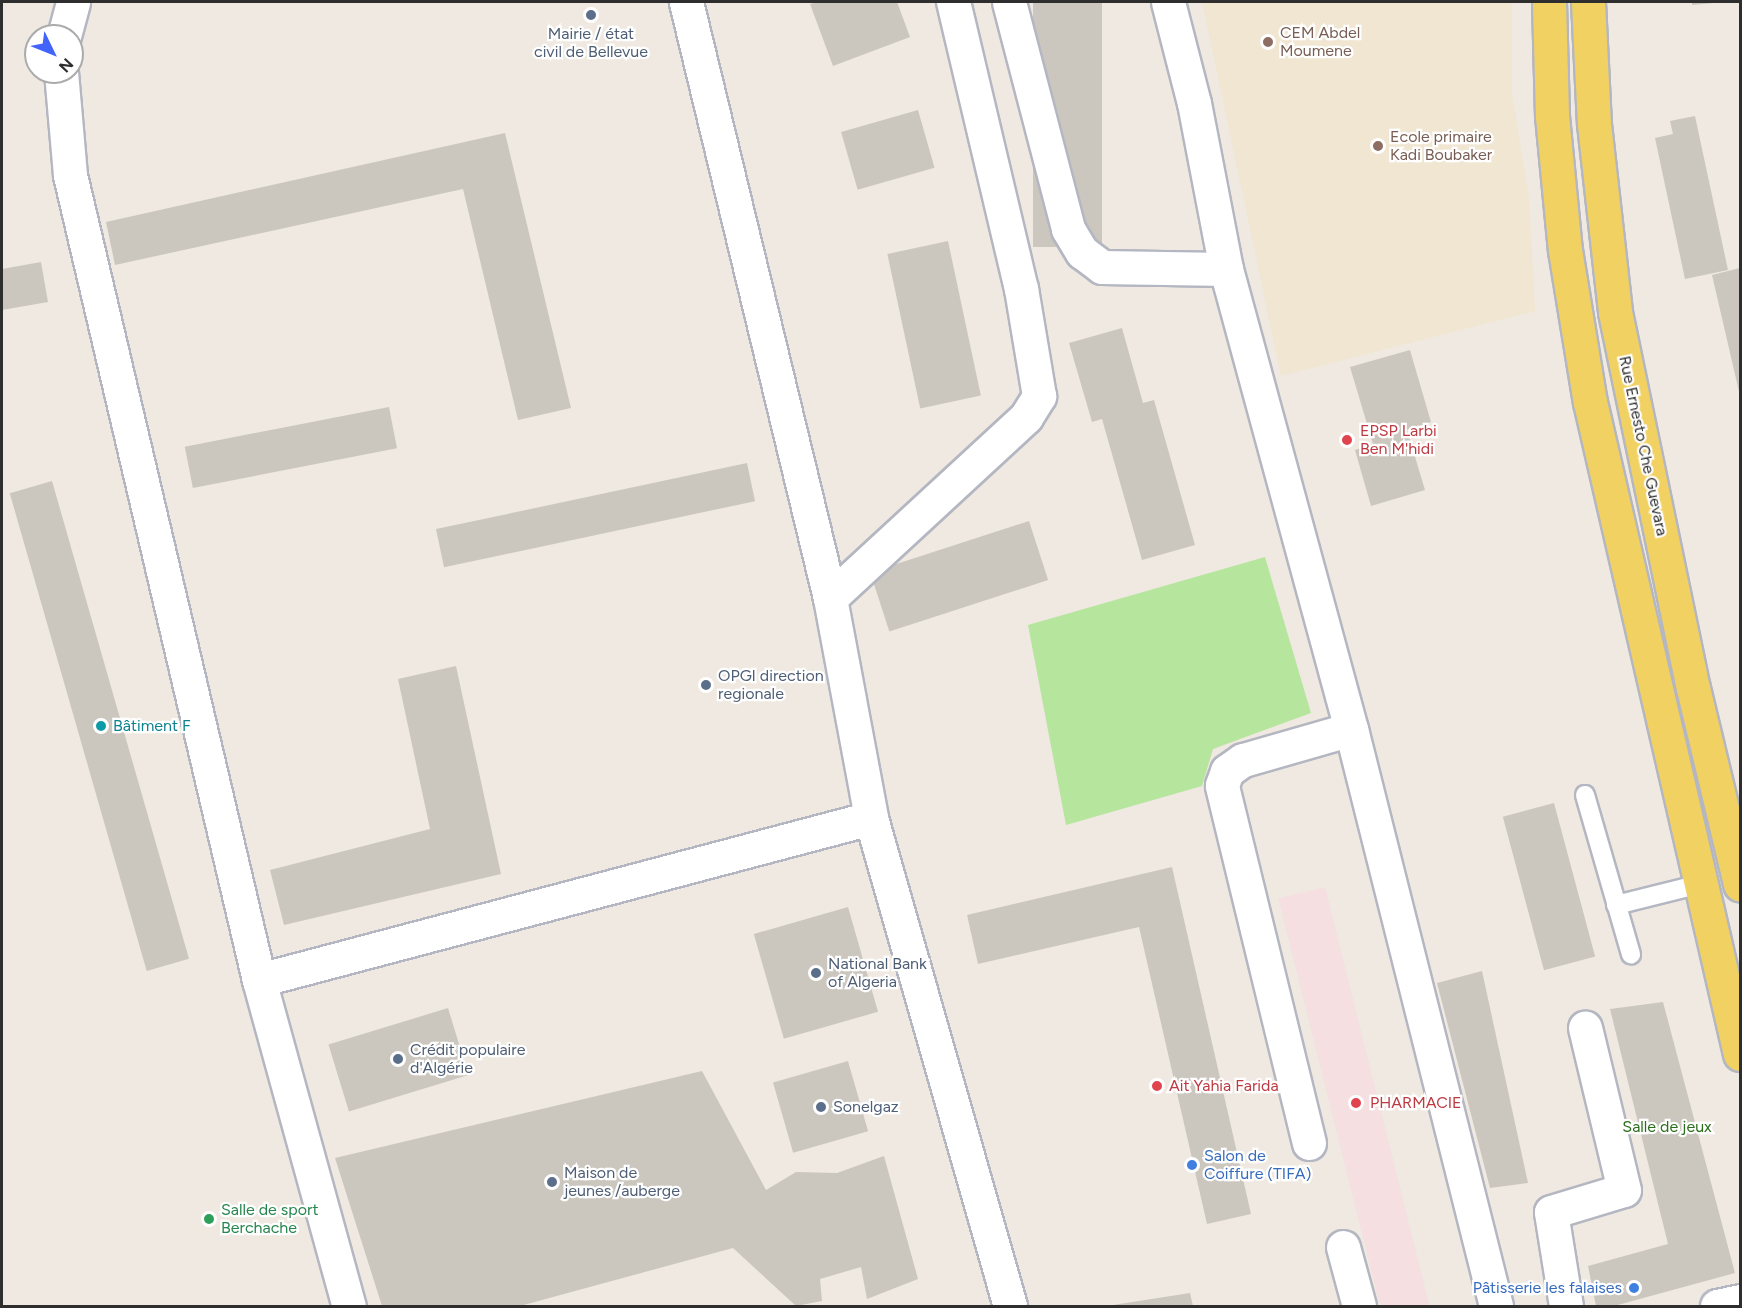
<!DOCTYPE html>
<meta charset="utf-8">
<style>
body{margin:0}
#map{position:relative;width:1742px;height:1308px;overflow:hidden;background:#efe9e1;font-family:Figtree,sans-serif}
div>[style]{position:absolute}
.education>*{inset:0;background:#f0e6d1}
.medical>*{inset:0;background:#f5dfe0;transform-origin:0 0}
.green>*{inset:0;background:#b6e59e}
.building>*{inset:0;background:#cbc7bf;transform-origin:0 0}
.roads{filter:drop-shadow(2px 0 #b4b7c1) drop-shadow(-2px 0 #b4b7c1) drop-shadow(0 2px #b4b7c1) drop-shadow(0 -2px #b4b7c1)}
.lane>*{height:18px;margin:-9px;padding:0 9px;transform-origin:9px;border-radius:9px;background:#fff}
.street>*{height:33px;margin:-16.5px;padding:0 16.5px;transform-origin:16.5px;border-radius:16.5px;background:#fff}
.primary>*{height:33px;margin:-16.5px;padding:0 16.5px;transform-origin:16.5px;border-radius:16.5px;background:#f2d163}
.dots>*{width:16px;height:16px;translate:-50% -50%;box-sizing:border-box;border:3px solid #fff;border-radius:50%}
span{translate:-50% -50%;white-space:nowrap;text-align:center;line-height:1.15;-webkit-text-stroke:4.5px #fff;paint-order:stroke}
.education-label{font-size:16px;color:#785e54}
.left{translate:0 -50%;text-align:left}
.service-label{font-size:16px;color:#4e5e75}
.health-label{font-size:16px;color:#be3a42}
.street-label{font-size:16px;color:#2e2e2e}
.culture-label{font-size:16px;color:#0d838f}
.park-label{font-size:16px;color:#2c6e1b}
.shop-label{font-size:16px;color:#366cbe}
.right{translate:-100% -50%;text-align:right}
.leisure-label{font-size:16px;color:#27864d}
.frame{position:absolute;inset:0;border:3px solid #2e2e2e;pointer-events:none}
.north{position:absolute;left:24px;top:24px;width:60px;height:60px;box-sizing:border-box;background:#fff;border:2px solid #ababab;border-radius:50%;rotate:133deg;font-size:16px;font-weight:700;line-height:24px;text-align:center;color:#2e2e2e}
.north::after{content:'';display:block;margin:auto;width:21px;height:27px;background:#4264fb;clip-path:polygon(50% 0,100% 100%,50% 72%,0 100%)}
</style>
<div id="map">
<div class="education">
<div style="clip-path:polygon(1202px 2px,1512px 2px,1512px 93px,1529px 199px,1535px 311px,1281px 376px)"></div>
</div>
<div class="medical">
<div style="left:1325px;top:887px;width:432px;height:48px;rotate:76deg"></div>
</div>
<div class="green">
<div style="clip-path:polygon(1265px 557px,1311px 713px,1213px 749px,1202px 786px,1066px 825px,1028px 625px)"></div>
</div>
<div class="building">
<div style="clip-path:polygon(818px 2px,897px 2px,910px 37px,833px 66px,810px 4px)"></div>
<div style="left:1033px;top:2px;width:69px;height:245px"></div>
<div style="clip-path:polygon(1692px 2px,1713px 2px,1714px 3px,1692px 5px)"></div>
<div style="left:918px;top:110px;width:60px;height:80px;rotate:74deg"></div>
<div style="clip-path:polygon(1695px 116px,1728px 270px,1685px 279px,1655px 138px,1673px 134px,1670px 121px)"></div>
<div style="clip-path:polygon(505px 133px,571px 408px,518px 420px,463px 189px,115px 265px,106px 222px)"></div>
<div style="left:948px;top:241px;width:158px;height:62px;rotate:78deg"></div>
<div style="clip-path:polygon(41px 262px,48px 302px,2px 310px,2px 269px)"></div>
<div style="clip-path:polygon(1740px 268px,1740px 396px,1712px 275px)"></div>
<div style="clip-path:polygon(1122px 328px,1143px 403px,1154px 400px,1195px 545px,1142px 560px,1102px 419px,1092px 422px,1069px 343px)"></div>
<div style="clip-path:polygon(1410px 350px,1431px 422px,1407px 430px,1425px 490px,1371px 506px,1355px 450px,1373px 444px,1350px 367px)"></div>
<div style="left:389px;top:407px;width:42px;height:208px;rotate:79deg"></div>
<div style="left:747px;top:463px;width:39px;height:318px;rotate:78deg"></div>
<div style="left:52px;top:481px;width:497px;height:44px;rotate:74deg"></div>
<div style="left:1029px;top:521px;width:62px;height:167px;rotate:72deg"></div>
<div style="clip-path:polygon(456px 666px,501px 874px,284px 925px,270px 870px,430px 829px,398px 679px)"></div>
<div style="left:1554px;top:803px;width:159px;height:53px;rotate:75deg"></div>
<div style="clip-path:polygon(1172px 867px,1251px 1214px,1207px 1224px,1139px 927px,978px 964px,967px 915px)"></div>
<div style="left:848px;top:907px;width:109px;height:98px;rotate:74deg"></div>
<div style="clip-path:polygon(1482px 971px,1528px 1183px,1490px 1188px,1437px 983px)"></div>
<div style="clip-path:polygon(1663px 1002px,1735px 1273px,1614px 1306px,1596px 1306px,1588px 1266px,1668px 1244px,1610px 1009px)"></div>
<div style="left:448px;top:1008px;width:70px;height:125px;rotate:73deg"></div>
<div style="left:848px;top:1061px;width:73px;height:78px;rotate:74deg"></div>
<div style="clip-path:polygon(702px 1071px,766px 1190px,796px 1172px,837px 1173px,884px 1156px,918px 1279px,867px 1299px,861px 1267px,820px 1279px,822px 1301px,796px 1306px,733px 1248px,520px 1306px,382px 1306px,335px 1158px)"></div>
<div style="clip-path:polygon(1190px 1293px,1193px 1306px,1113px 1306px,1113px 1305px)"></div>
</div>
<div class="roads">
<div class="lane">
<div style="left:1585px;top:795px;width:166px;rotate:73.9deg"></div>
<div style="left:1616px;top:905px;width:91px;rotate:-14deg"></div>
</div>
<div class="street">
<div style="left:686px;top:2px;width:613px;rotate:76.42deg"></div>
<div style="left:830px;top:598px;width:224px;rotate:79.4deg"></div>
<div style="left:871px;top:818px;width:507px;rotate:74.1deg"></div>
<div style="left:1009px;top:2px;width:235px;rotate:75.4deg"></div>
<div style="left:1068px;top:229px;width:27px;rotate:59deg"></div>
<div style="left:1082px;top:252px;width:25px;rotate:37deg"></div>
<div style="left:1102px;top:267px;width:124px;rotate:0.9deg"></div>
<div style="left:1168px;top:2px;width:104px;rotate:75.6deg"></div>
<div style="left:1194px;top:103px;width:169px;rotate:79.1deg"></div>
<div style="left:1226px;top:269px;width:477px;rotate:74.8deg"></div>
<div style="left:1351px;top:729px;width:595px;rotate:75.89deg"></div>
<div style="left:64px;top:36px;width:35px;rotate:-75deg"></div>
<div style="left:61px;top:72px;width:103px;rotate:85deg"></div>
<div style="left:70px;top:175px;width:827px;rotate:76.79deg"></div>
<div style="left:259px;top:980px;width:338px;rotate:74.6deg"></div>
<div style="left:830px;top:598px;width:267px;rotate:-42.7deg"></div>
<div style="left:1026px;top:417px;width:25px;rotate:-58deg"></div>
<div style="left:1039px;top:396px;width:109px;rotate:-99.5deg"></div>
<div style="left:1021px;top:289px;width:295px;rotate:-103.3deg"></div>
<div style="left:259px;top:980px;width:633px;rotate:-14.83deg"></div>
<div style="left:1309px;top:1143px;width:368px;rotate:-103.7deg"></div>
<div style="left:1222px;top:785px;width:15px;rotate:-70deg"></div>
<div style="left:1227px;top:771px;width:19px;rotate:-35deg"></div>
<div style="left:1243px;top:760px;width:112px;rotate:-16deg"></div>
<div style="left:1343px;top:1247px;width:61px;rotate:74.8deg"></div>
<div style="left:1566px;top:1306px;width:95px;rotate:-99.1deg"></div>
<div style="left:1551px;top:1212px;width:76px;rotate:-16.8deg"></div>
<div style="left:1624px;top:1190px;width:167px;rotate:-103.5deg"></div>
<div style="left:1717px;top:1306px;width:24px;rotate:-12deg"></div>
</div>
<div class="primary">
<div style="left:1549px;top:2px;width:114px;rotate:88.5deg"></div>
<div style="left:1552px;top:116px;width:135px;rotate:84.5deg"></div>
<div style="left:1565px;top:250px;width:154px;rotate:80.7deg"></div>
<div style="left:1590px;top:402px;width:669px;rotate:77.04deg"></div>
<div style="left:1588px;top:2px;width:122px;rotate:87.2deg"></div>
<div style="left:1594px;top:124px;width:189px;rotate:83.6deg"></div>
<div style="left:1615px;top:312px;width:384px;rotate:78.3deg"></div>
<div style="left:1693px;top:688px;width:202px;rotate:76.5deg"></div>
</div>
</div>
<div class="dots">
<div style="left:591px;top:15px;background:#5c6f8a"></div>
<div style="left:1268px;top:42px;background:#8d6e63"></div>
<div style="left:1378px;top:146px;background:#8d6e63"></div>
<div style="left:1347px;top:440px;background:#e0444e"></div>
<div style="left:706px;top:685px;background:#5c6f8a"></div>
<div style="left:101px;top:726px;background:#0f9aa8"></div>
<div style="left:816px;top:973px;background:#5c6f8a"></div>
<div style="left:398px;top:1059px;background:#5c6f8a"></div>
<div style="left:1157px;top:1086px;background:#e0444e"></div>
<div style="left:1356px;top:1103px;background:#e0444e"></div>
<div style="left:821px;top:1107px;background:#5c6f8a"></div>
<div style="left:1192px;top:1165px;background:#3f7fe0"></div>
<div style="left:552px;top:1182px;background:#5c6f8a"></div>
<div style="left:209px;top:1219px;background:#2e9e5b"></div>
<div style="left:1634px;top:1288px;background:#3f7fe0"></div>
</div>
<div class="education-label">
<span class="left" style="left:1280px;top:42px">CEM Abdel<br>Moumene</span>
<span class="left" style="left:1390px;top:146px">Ecole primaire<br>Kadi Boubaker</span>
</div>
<div class="service-label">
<span style="left:591px;top:43px">Mairie / état<br>civil de Bellevue</span>
<span class="left" style="left:718px;top:685px">OPGI direction<br>regionale</span>
<span class="left" style="left:828px;top:973px">National Bank<br>of Algeria</span>
<span class="left" style="left:410px;top:1059px">Crédit populaire<br>d'Algérie</span>
<span class="left" style="left:833px;top:1107px">Sonelgaz</span>
<span class="left" style="left:564px;top:1182px">Maison de<br>jeunes /auberge</span>
</div>
<div class="health-label">
<span class="left" style="left:1360px;top:440px">EPSP Larbi<br>Ben M'hidi</span>
<span class="left" style="left:1169px;top:1086px">Ait Yahia Farida</span>
<span class="left" style="left:1370px;top:1103px">PHARMACIE</span>
</div>
<div class="street-label">
<span style="left:1643px;top:446px;rotate:78deg">Rue Ernesto Che Guevara</span>
</div>
<div class="culture-label">
<span class="left" style="left:113px;top:726px">Bâtiment F</span>
</div>
<div class="park-label">
<span style="left:1667px;top:1127px">Salle de jeux</span>
</div>
<div class="shop-label">
<span class="left" style="left:1204px;top:1165px">Salon de<br>Coiffure (TIFA)</span>
<span class="right" style="left:1622px;top:1288px">Pâtisserie les falaises</span>
</div>
<div class="leisure-label">
<span class="left" style="left:221px;top:1219px">Salle de sport<br>Berchache</span>
</div>
<div class="frame"></div>
<div class="north">N</div>
</div>
